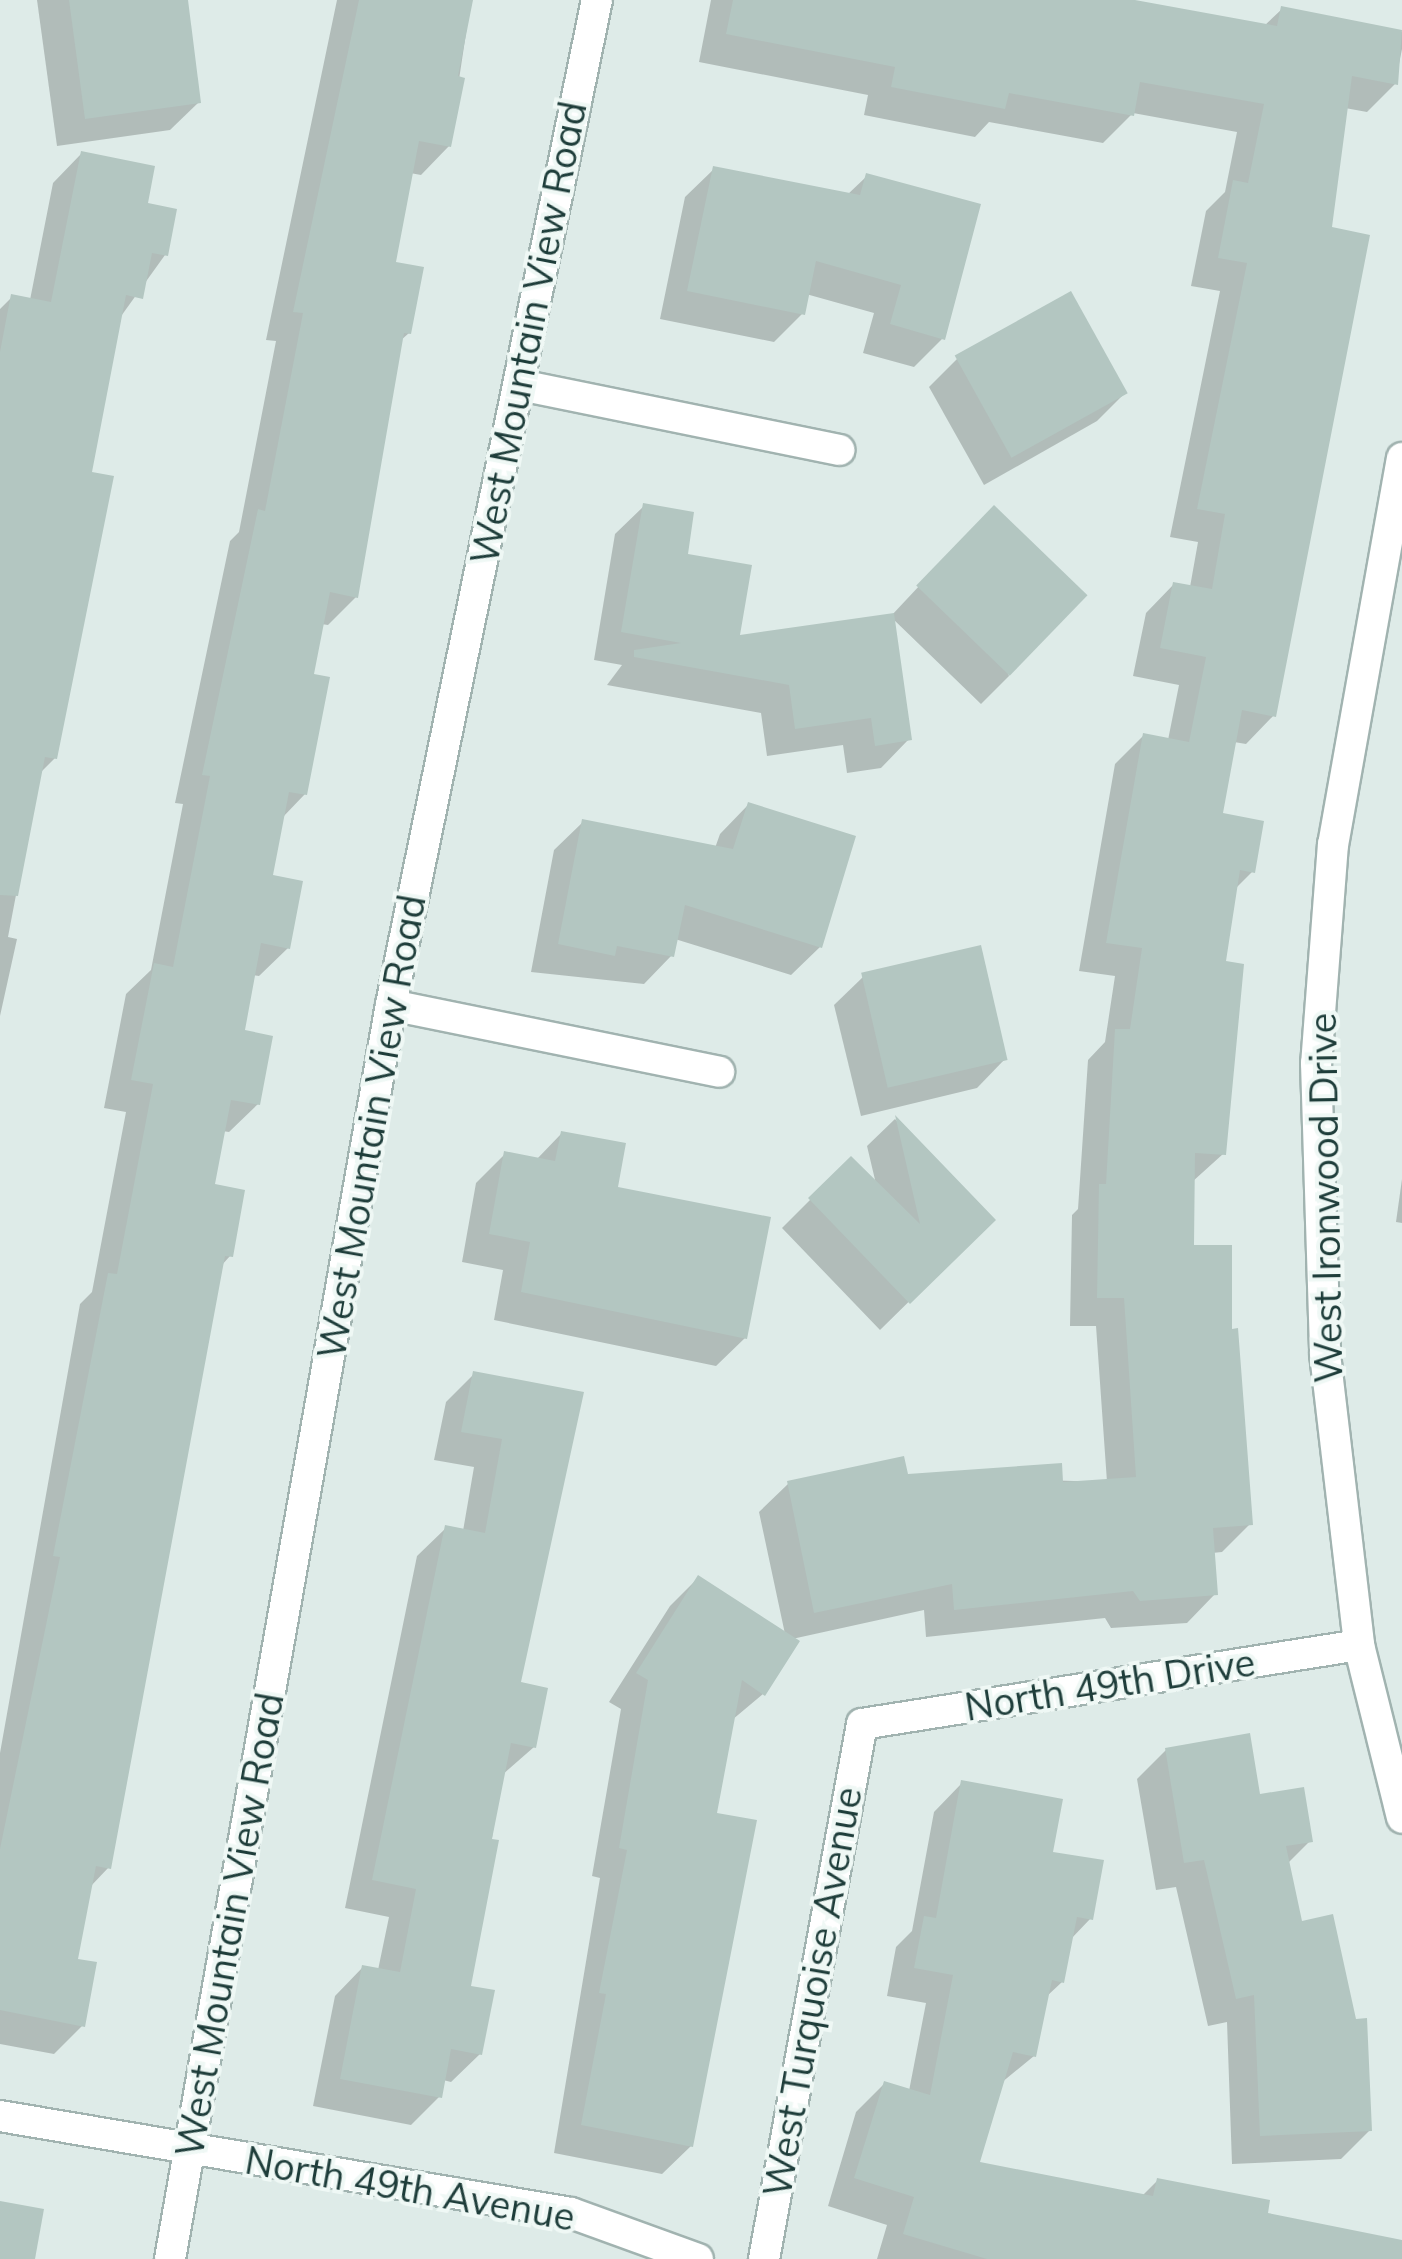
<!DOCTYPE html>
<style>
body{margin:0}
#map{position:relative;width:1402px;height:2259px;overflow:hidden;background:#deebe8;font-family:Mulish,sans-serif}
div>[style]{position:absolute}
.shadow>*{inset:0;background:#0003}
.building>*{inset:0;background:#b3c6c1;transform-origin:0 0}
.roads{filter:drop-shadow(2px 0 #a1b3b0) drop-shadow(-2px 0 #a1b3b0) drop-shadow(0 2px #a1b3b0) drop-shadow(0 -2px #a1b3b0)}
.street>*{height:30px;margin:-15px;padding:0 15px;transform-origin:15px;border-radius:15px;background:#fff}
.secondary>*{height:30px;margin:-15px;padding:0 15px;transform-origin:15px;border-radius:15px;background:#fff}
span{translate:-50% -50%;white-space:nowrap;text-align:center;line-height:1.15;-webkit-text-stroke:8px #eff8f5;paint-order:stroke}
.street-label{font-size:38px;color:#1e3d3a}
</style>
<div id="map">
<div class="shadow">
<div style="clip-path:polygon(37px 0,185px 0,199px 102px,170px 130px,57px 146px)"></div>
<div style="clip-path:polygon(337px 0,471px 0,449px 146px,421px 175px,410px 173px,393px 264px,409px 333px,400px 341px,356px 597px,328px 625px,321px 624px,311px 676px,305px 794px,282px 818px,270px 877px,288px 948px,259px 976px,253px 975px,242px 1032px,258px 1104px,229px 1132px,222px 1131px,212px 1186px,230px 1256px,221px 1266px,109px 1867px,90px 1887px,75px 1961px,82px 2026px,54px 2054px,0 2044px,0 1753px,80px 1304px,92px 1292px,126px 1112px,104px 1108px,126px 994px,151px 970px,183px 804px,175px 803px,230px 541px,239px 532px,276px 341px,266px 340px)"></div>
<div style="clip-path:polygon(711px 0,1121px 0,1264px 26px,1282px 9px,1402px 32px,1402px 49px,1395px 84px,1367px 112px,1345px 108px,1274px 715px,1246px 744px,1234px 742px,1220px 815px,1252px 872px,1234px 890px,1223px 964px,1223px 1154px,1192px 1182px,1192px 1247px,1229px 1331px,1250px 1524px,1222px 1552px,1212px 1553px,1215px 1594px,1187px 1623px,1111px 1628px,1105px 1618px,926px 1637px,924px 1610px,792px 1639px,763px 1694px,732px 1720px,714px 1815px,691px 2146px,662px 2174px,554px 2153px,600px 1878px,592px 1876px,621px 1709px,609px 1702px,670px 1606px,698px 1578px,785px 1634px,759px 1512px,788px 1484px,906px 1476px,1107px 1482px,1096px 1326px,1070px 1326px,1072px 1215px,1078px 1209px,1088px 1060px,1105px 1042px,1115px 976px,1079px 971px,1115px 764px,1144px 735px,1168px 740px,1179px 685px,1133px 676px,1146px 613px,1174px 584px,1190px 587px,1198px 542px,1170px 537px,1220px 291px,1191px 286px,1206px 211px,1225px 192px,1237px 132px,1133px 113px,1103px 143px,989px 122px,975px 137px,864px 115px,868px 95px,699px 62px)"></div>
<div style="clip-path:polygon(81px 154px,145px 205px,165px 255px,119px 319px,89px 474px,55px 758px,39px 774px,8px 937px,17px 939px,0 1016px,0 309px,12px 297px,30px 300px,53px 183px)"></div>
<div style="clip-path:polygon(714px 169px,847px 195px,867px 176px,943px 338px,914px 367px,863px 353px,874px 313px,806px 294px,802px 314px,774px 342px,660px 319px,685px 197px)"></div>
<div style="clip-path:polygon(957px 359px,1125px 393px,1097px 421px,984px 485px,929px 387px)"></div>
<div style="clip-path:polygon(644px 506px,737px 638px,891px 616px,966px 536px,1009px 676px,981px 704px,892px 618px,909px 739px,881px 768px,847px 773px,843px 745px,767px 756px,761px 713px,607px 685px,622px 665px,594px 660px,615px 534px)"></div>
<div style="clip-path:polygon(748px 805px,820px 947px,791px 975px,675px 939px,672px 955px,644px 984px,531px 972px,554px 850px,583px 822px,715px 848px,720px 834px)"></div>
<div style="clip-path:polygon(863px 977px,1005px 1059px,977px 1088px,861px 1116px,834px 1005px)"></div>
<div style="clip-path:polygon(895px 1119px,992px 1220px,880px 1330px,782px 1228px,851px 1159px,876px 1184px,867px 1146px)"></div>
<div style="clip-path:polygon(561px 1134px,745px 1338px,716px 1366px,494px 1320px,503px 1270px,462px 1262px,476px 1183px,505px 1154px,536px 1160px)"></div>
<div style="clip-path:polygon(1402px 1179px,1402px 1223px,1396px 1222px)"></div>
<div style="clip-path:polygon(474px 1374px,581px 1394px,518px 1684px,534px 1747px,502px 1775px,468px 1988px,480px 2054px,451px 2082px,443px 2080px,439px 2097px,411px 2125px,313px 2106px,335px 1996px,363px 1967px,378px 1970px,389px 1917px,345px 1908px,417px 1556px,446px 1528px,463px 1531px,474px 1467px,434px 1460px,446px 1402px)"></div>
<div style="clip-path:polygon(1166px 1750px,1258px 1797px,1310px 1841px,1287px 1864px,1300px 1924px,1370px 2130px,1341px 2159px,1232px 2164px,1227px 2022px,1208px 2026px,1176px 1887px,1156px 1890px,1137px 1779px)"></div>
<div style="clip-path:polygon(962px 1783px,1050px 1854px,1091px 1918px,1070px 1940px,1062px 1982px,1046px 1997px,1034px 2056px,1001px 2083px,977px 2164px,1142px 2196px,1158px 2180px,1397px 2259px,877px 2259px,887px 2225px,828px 2206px,856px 2112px,885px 2083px,909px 2091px,926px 2003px,887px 1996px,896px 1947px,912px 1931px,934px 1812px)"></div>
</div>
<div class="building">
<div style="clip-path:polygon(69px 0,188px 0,201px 103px,85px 119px)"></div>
<div style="clip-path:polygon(359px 0,473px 0,458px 76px,465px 78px,451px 147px,419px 141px,396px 262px,424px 267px,411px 334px,404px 333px,358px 598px,330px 592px,314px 674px,330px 677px,307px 795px,289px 792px,273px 875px,303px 881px,290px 949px,261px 943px,245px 1030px,273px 1036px,260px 1105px,231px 1100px,215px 1184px,245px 1190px,233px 1257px,225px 1256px,111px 1869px,96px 1866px,78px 1959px,97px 1962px,85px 2027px,0 2010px,0 1849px,60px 1557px,53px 1556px,108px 1273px,117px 1274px,153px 1084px,131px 1080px,154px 963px,173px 967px,210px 776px,202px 775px,258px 509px,265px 511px,303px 313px,293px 312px)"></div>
<div style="clip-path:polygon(733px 0,1135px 0,1277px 26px,1281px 6px,1402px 30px,1398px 85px,1352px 76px,1332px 227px,1370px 235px,1276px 717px,1242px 710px,1223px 813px,1264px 821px,1255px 873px,1240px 870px,1226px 961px,1244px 964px,1226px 1155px,1195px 1153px,1194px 1245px,1232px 1245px,1232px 1329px,1238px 1328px,1253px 1525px,1213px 1528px,1218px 1595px,1140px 1601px,1133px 1591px,954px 1610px,952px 1584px,814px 1613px,787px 1481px,904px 1456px,908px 1474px,1062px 1463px,1063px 1482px,1136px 1477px,1124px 1298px,1097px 1298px,1099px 1184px,1106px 1184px,1115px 1029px,1130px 1029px,1142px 948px,1106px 943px,1143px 733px,1189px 742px,1206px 657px,1160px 648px,1173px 582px,1212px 589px,1225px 514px,1197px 509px,1247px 263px,1218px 258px,1233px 180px,1248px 183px,1264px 104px,1140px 82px,1134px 116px,1009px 93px,1005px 109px,891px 87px,895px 67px,726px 34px)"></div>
<div style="clip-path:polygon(81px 151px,155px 166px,148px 203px,177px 209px,168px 256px,152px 253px,143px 299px,126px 295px,92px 472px,114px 476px,57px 759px,45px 757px,18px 896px,0 895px,0 352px,11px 294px,51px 302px)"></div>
<div style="clip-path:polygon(713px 166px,860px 195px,866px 173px,981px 204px,945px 340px,890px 324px,901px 285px,816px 261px,805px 315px,687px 291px)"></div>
<div style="left:1071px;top:291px;width:117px;height:133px;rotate:61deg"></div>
<div style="clip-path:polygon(643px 503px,694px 512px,688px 554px,752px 565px,740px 635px,894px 613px,912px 740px,875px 746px,871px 718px,795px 729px,789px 685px,634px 657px,634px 650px,681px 643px,621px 632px)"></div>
<div style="left:994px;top:505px;width:130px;height:112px;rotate:44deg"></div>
<div style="clip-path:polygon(748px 802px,856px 836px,822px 948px,685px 905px,674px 957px,617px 946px,615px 956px,558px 944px,582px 819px,733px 849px)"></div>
<div style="left:981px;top:945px;width:118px;height:123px;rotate:77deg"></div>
<div style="clip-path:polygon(895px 1115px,996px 1220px,910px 1304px,808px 1198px,851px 1156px,920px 1224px)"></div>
<div style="clip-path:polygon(561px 1131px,626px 1143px,618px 1187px,771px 1217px,747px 1339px,521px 1292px,530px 1242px,489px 1234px,504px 1151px,555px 1161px)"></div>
<div style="clip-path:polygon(473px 1371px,584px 1392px,521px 1682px,548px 1688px,536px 1748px,511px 1743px,492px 1839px,499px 1840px,471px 1986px,495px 1990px,482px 2055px,451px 2049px,442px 2098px,340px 2079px,362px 1965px,400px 1972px,416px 1889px,372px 1880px,445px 1525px,485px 1533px,502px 1439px,461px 1432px)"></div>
<div style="clip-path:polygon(698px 1575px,800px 1641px,765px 1696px,742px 1680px,717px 1813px,757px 1820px,693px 2147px,581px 2125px,606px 1994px,599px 1993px,627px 1850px,619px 1848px,648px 1680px,636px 1673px)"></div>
<div style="clip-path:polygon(1250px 1733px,1260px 1794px,1304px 1787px,1313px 1842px,1286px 1846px,1302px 1921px,1333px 1914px,1356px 2019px,1367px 2018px,1372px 2131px,1260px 2136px,1254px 1995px,1236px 1999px,1204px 1860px,1184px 1863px,1165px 1748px)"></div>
<div style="clip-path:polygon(961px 1780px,1063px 1799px,1053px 1852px,1104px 1860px,1093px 1920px,1077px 1917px,1064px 1983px,1052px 1980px,1036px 2057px,1013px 2052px,980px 2162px,1153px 2196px,1157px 2178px,1270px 2200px,1268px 2213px,1402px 2240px,1402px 2259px,987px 2259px,903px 2234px,914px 2197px,854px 2178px,884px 2081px,930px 2095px,953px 1975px,914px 1968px,924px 1916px,936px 1918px)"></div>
<div style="clip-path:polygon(0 2201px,44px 2209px,35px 2259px,0 2259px)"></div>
</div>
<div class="roads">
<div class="street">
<div style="left:520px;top:385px;width:326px;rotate:11.5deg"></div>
<div style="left:1402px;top:458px;width:392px;rotate:100.1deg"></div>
<div style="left:1333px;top:844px;width:220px;rotate:94.4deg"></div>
<div style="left:1316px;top:1063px;width:291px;rotate:88.2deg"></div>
<div style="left:1325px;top:1354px;width:293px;rotate:83.3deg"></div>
<div style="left:1359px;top:1645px;width:178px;rotate:76deg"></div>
<div style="left:391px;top:1005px;width:335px;rotate:11.5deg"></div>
<div style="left:0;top:2116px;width:579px;rotate:9.64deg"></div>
<div style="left:571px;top:2213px;width:135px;rotate:19.9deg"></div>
<div style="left:764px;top:2259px;width:544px;rotate:-79.62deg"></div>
<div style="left:862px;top:1724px;width:503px;rotate:-9.03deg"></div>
</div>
<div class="secondary">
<div style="left:170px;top:2259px;width:1273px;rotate:-80.01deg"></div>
<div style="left:391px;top:1005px;width:1026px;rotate:-78.42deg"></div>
</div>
</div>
<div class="street-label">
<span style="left:529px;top:333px;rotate:-79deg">West Mountain View Road</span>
<span style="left:372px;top:1127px;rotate:-80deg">West Mountain View Road</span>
<span style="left:1326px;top:1198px;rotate:-91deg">West Ironwood Drive</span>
<span style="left:1110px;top:1685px;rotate:-9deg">North 49th Drive</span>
<span style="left:230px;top:1925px;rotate:-80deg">West Mountain View Road</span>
<span style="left:813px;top:1992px;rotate:-80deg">West Turquoise Avenue</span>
<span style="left:410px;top:2189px;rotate:10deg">North 49th Avenue</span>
</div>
</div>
